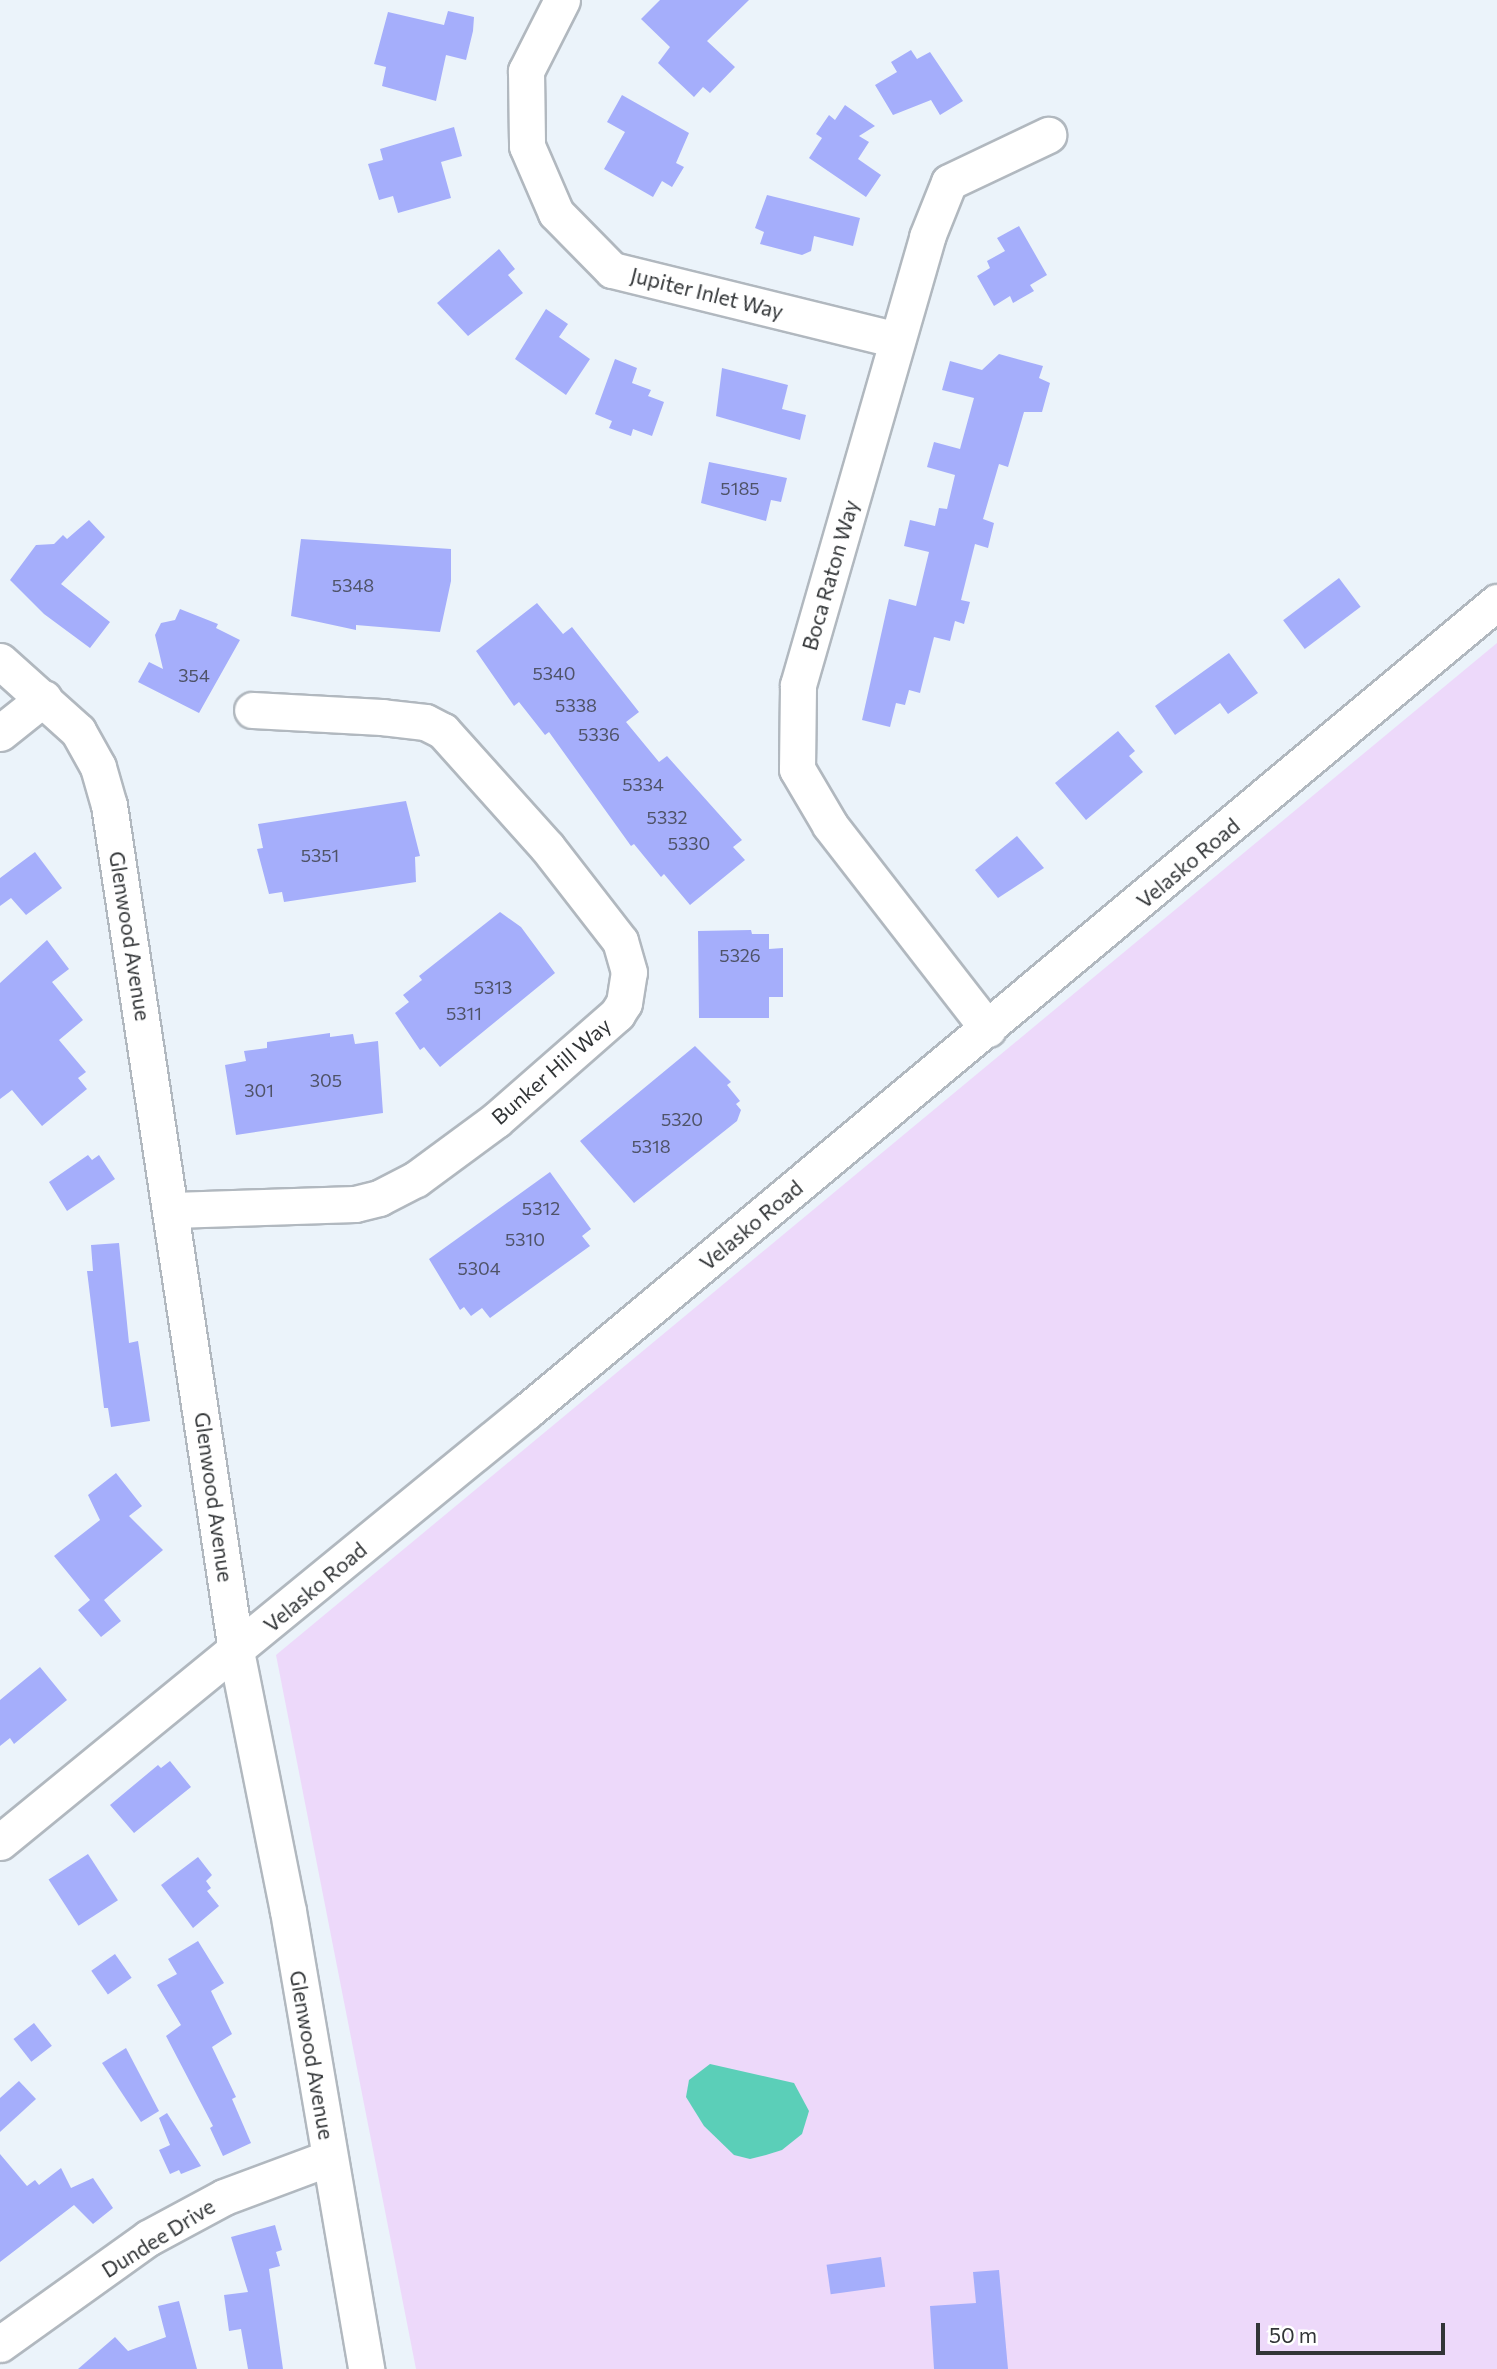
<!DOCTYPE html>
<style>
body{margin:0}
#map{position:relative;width:1497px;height:2369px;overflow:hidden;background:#ebf3fa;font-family:Commissioner,sans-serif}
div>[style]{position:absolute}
.green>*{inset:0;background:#edd9fa}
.water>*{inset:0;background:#5bcfb8}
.building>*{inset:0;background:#a5aefb;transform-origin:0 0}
.roads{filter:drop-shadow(2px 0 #b1b8bf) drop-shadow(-2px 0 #b1b8bf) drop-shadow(0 2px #b1b8bf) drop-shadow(0 -2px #b1b8bf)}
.minor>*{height:35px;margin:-17.5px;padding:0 17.5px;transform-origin:17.5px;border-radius:17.5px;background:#fff}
span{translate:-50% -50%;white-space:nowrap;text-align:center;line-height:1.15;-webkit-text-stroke:6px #fff;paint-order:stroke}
.number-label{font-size:18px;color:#4f5368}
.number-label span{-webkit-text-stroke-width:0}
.street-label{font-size:21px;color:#323537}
.scale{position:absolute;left:1256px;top:2323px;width:189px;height:32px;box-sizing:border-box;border:4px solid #323537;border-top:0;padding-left:9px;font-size:21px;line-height:24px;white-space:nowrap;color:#323537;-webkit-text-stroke:5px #fff;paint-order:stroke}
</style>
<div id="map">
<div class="green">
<div style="clip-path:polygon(1497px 643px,1497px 2369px,416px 2369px,276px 1655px)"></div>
</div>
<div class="water">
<div style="clip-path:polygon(710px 2064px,794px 2083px,809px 2111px,802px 2134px,782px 2150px,766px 2155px,750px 2159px,734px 2155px,704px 2126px,686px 2097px,689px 2080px)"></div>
</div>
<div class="building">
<div style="clip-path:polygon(660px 0,749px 0,707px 41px,735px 67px,710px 93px,703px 87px,694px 97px,658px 63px,670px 47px,641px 19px)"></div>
<div style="clip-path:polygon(448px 11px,474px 17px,473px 31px,466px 60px,446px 55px,436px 101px,382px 86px,386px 67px,374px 64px,388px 12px,444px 25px)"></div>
<div style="clip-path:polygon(911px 50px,917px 59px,930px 52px,963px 101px,940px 115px,931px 100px,893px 115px,875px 85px,897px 72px,891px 62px)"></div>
<div style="clip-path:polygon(622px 95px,689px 133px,676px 163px,684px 167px,672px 187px,662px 181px,653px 197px,604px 169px,625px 132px,607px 122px)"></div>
<div style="clip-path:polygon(845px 105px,875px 126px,859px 136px,869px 142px,858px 159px,881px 175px,866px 197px,809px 158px,822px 138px,816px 134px,829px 115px,835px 120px)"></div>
<div style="clip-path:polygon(454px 127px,462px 156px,441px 162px,451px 198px,398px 213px,393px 196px,379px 200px,368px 164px,383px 160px,380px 149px)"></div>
<div style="clip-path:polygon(767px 195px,860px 218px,853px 246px,814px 236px,811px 251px,802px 255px,760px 244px,764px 232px,755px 228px)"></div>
<div style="clip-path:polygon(1019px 226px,1047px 275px,1030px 285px,1034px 291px,1013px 303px,1010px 296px,994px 306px,977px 276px,990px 268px,987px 261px,1005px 251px,997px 238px)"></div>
<div style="clip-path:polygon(499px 249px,515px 269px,508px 275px,523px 293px,468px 336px,437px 303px)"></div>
<div style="clip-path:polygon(546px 309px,568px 324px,559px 337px,590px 359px,566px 395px,515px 359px)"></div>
<div style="clip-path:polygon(999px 354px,1043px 366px,1039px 378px,1050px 383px,1042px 412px,1024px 412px,1008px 467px,999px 464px,983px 519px,994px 523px,988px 548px,975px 544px,961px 600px,970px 602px,964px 624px,955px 621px,950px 641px,934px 637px,920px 693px,909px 690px,905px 705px,896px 703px,890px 727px,862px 720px,889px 599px,916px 606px,929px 552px,904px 546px,910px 520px,935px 526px,939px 508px,947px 509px,955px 475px,927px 467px,934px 442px,960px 449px,974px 398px,942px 390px,950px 361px,982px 370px)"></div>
<div style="clip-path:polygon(615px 359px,637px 368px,632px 383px,651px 390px,648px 396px,664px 402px,652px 436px,633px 429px,631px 436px,609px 428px,612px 421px,595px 414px)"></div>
<div style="clip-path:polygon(722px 368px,788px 385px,782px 409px,806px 415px,800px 440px,716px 416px)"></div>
<div style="clip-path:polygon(709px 462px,787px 478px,781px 502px,771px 500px,766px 521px,701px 503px)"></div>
<div style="clip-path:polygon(89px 520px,105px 537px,61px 584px,110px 622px,90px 648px,44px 614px,10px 580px,36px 545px,54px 544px,63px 535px,67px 539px)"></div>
<div style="clip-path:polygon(301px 539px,451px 549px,451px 581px,440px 632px,356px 625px,356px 630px,291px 616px)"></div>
<div style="left:1339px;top:578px;width:36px;height:70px;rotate:53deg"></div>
<div style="clip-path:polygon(537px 603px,563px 634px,572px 627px,639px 712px,626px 722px,659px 762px,667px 756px,742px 840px,733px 847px,745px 860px,690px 905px,664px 874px,661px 877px,634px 844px,631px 846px,549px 732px,545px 735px,519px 702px,514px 706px,476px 651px)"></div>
<div style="clip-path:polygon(180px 609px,218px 624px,216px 628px,240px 640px,199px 713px,138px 682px,149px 662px,163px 669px,155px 635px,161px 623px,175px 620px)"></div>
<div style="clip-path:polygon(1229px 653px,1258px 693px,1228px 714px,1220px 703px,1175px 735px,1155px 706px)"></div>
<div style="clip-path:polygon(1118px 731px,1135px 751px,1129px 756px,1143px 772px,1086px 820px,1055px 783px)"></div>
<div style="clip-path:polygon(406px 801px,420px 856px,415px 857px,416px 882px,284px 902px,282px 892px,269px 894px,257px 849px,263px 848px,258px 824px)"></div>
<div style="clip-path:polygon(1017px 836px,1044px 868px,998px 898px,975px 870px)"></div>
<div style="clip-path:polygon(35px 852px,62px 888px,26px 915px,11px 898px,0 906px,0 878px)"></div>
<div style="clip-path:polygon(500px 912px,521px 927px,555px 973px,440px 1067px,424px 1047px,420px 1050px,395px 1013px,409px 1002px,403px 995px,422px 980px,419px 976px)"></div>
<div style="clip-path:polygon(751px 930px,752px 934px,769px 934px,769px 949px,783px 948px,783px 997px,769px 997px,769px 1018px,699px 1018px,698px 931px)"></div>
<div style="clip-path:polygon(47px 940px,69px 969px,52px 982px,83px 1020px,59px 1040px,86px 1072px,78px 1078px,87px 1089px,42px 1126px,12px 1090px,0 1099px,0 983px)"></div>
<div style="clip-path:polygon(330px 1033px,330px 1037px,353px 1034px,355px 1044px,378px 1041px,383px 1113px,236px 1135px,225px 1065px,246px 1061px,244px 1051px,267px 1048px,267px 1042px)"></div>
<div style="clip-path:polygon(695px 1046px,731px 1082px,727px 1085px,740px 1101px,736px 1104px,741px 1110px,737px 1121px,634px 1203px,580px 1141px)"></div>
<div style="clip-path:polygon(88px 1155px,92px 1160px,99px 1155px,115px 1179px,67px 1211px,49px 1182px)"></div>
<div style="clip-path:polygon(550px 1172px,591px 1229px,582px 1236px,590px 1246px,490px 1318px,482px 1308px,471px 1316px,464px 1307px,460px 1310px,429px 1259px)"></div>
<div style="clip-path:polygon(119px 1243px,129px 1343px,138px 1341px,150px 1421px,111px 1427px,108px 1408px,104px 1408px,87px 1271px,93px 1271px,91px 1245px)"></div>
<div style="clip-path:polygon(116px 1473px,142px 1506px,129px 1516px,163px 1550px,104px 1600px,121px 1621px,101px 1637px,78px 1610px,90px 1600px,54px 1556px,100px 1520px,88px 1495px)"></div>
<div style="clip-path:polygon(40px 1667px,67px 1700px,14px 1744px,10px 1738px,0 1746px,0 1700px)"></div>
<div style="clip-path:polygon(170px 1761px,191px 1787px,134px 1833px,110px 1805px,158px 1765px,161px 1768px)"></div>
<div style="left:88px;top:1854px;width:55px;height:47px;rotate:57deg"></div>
<div style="clip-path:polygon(198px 1857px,212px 1875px,206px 1881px,211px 1888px,207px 1891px,219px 1906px,193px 1928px,161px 1885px)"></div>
<div style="clip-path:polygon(198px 1941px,224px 1983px,211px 1991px,232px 2034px,212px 2047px,236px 2097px,232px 2099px,251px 2143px,223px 2156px,210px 2128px,213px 2126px,166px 2036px,181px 2025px,157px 1985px,177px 1974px,168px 1959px)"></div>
<div style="left:115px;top:1954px;width:29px;height:29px;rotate:55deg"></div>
<div style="left:34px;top:2023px;width:29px;height:26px;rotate:52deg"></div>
<div style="clip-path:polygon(126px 2048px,159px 2111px,141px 2122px,102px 2063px)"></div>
<div style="clip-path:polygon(19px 2081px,36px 2099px,0 2132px,0 2098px)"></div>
<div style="clip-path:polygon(167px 2113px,201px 2166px,181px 2174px,179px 2170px,170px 2174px,159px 2150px,170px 2145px,159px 2118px)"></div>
<div style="clip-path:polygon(0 2154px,27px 2186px,35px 2180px,39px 2185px,61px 2168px,71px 2188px,93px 2178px,113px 2208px,93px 2224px,74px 2205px,0 2262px)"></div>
<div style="clip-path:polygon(275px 2225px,282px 2250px,276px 2252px,280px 2266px,269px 2269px,283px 2369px,248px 2369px,241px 2329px,229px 2331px,224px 2295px,248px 2292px,231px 2237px)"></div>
<div style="left:881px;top:2257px;width:30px;height:55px;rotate:82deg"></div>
<div style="clip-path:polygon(999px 2270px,1008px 2369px,934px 2369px,930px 2306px,976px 2303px,973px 2272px)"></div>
<div style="clip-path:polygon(179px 2301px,197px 2369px,78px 2369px,115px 2337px,128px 2351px,166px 2337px,158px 2306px)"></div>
</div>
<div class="roads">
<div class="minor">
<div style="left:562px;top:0;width:80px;rotate:116.9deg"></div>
<div style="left:526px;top:71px;width:75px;rotate:89.2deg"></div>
<div style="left:527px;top:146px;width:73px;rotate:66.6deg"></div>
<div style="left:556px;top:213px;width:80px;rotate:45.5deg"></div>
<div style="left:612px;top:270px;width:293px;rotate:13.8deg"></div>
<div style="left:0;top:661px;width:105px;rotate:41.9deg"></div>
<div style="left:78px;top:731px;width:41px;rotate:60.9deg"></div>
<div style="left:98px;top:767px;width:40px;rotate:74deg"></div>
<div style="left:109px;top:805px;width:855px;rotate:81.46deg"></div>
<div style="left:236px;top:1651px;width:265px;rotate:78.7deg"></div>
<div style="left:288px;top:1911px;width:465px;rotate:80.3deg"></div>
<div style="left:0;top:733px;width:56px;rotate:-38.5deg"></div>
<div style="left:988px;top:1029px;width:258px;rotate:-127.8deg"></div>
<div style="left:830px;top:825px;width:65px;rotate:-120.5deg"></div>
<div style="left:797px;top:769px;width:84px;rotate:-89.3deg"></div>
<div style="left:798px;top:685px;width:466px;rotate:-73.9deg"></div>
<div style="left:927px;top:237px;width:59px;rotate:-68.2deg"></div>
<div style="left:949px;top:182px;width:110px;rotate:-25.4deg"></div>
<div style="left:173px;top:1210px;width:182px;rotate:-1.9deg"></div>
<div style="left:355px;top:1204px;width:25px;rotate:-14deg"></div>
<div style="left:379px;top:1198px;width:42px;rotate:-27.2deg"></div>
<div style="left:416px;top:1179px;width:99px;rotate:-36.4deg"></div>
<div style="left:496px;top:1120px;width:161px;rotate:-41.2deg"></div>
<div style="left:617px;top:1014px;width:13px;rotate:-58deg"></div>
<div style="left:624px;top:1003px;width:31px;rotate:-81deg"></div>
<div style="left:629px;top:972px;width:32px;rotate:-106deg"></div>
<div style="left:620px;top:941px;width:119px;rotate:-127.8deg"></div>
<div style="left:547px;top:847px;width:156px;rotate:-131.9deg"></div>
<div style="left:443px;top:731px;width:20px;rotate:-153deg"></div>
<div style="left:425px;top:722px;width:43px;rotate:-173.4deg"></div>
<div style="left:382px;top:717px;width:130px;rotate:-176.9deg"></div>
<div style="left:0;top:1842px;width:681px;rotate:-39.28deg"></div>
<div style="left:527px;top:1411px;width:1263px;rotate:-39.83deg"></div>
<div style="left:0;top:2344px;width:182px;rotate:-35.6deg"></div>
<div style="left:148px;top:2238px;width:86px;rotate:-28.3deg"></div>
<div style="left:224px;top:2197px;width:112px;rotate:-20.4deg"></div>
</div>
</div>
<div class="number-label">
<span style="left:740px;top:488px">5185</span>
<span style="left:353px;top:585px">5348</span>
<span style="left:554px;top:673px">5340</span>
<span style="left:194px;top:675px">354</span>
<span style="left:576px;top:705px">5338</span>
<span style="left:599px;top:734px">5336</span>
<span style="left:643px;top:784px">5334</span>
<span style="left:667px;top:817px">5332</span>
<span style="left:689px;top:843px">5330</span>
<span style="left:320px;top:855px">5351</span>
<span style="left:740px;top:955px">5326</span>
<span style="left:493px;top:987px">5313</span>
<span style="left:464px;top:1013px">5311</span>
<span style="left:326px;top:1080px">305</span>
<span style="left:259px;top:1090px">301</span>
<span style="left:682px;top:1119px">5320</span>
<span style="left:651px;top:1146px">5318</span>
<span style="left:541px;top:1208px">5312</span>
<span style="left:525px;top:1239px">5310</span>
<span style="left:479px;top:1268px">5304</span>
</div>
<div class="street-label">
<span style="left:707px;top:293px;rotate:14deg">Jupiter Inlet Way</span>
<span style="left:830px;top:575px;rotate:-74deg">Boca Raton Way</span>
<span style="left:1188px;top:863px;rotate:-40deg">Velasko Road</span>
<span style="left:130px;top:936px;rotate:81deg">Glenwood Avenue</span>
<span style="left:551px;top:1071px;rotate:-41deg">Bunker Hill Way</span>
<span style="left:751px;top:1225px;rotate:-40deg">Velasko Road</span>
<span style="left:214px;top:1497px;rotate:82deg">Glenwood Avenue</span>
<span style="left:315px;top:1587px;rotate:-40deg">Velasko Road</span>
<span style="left:312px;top:2055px;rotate:80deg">Glenwood Avenue</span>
<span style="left:158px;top:2238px;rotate:-32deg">Dundee Drive</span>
</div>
<div class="scale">50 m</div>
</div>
